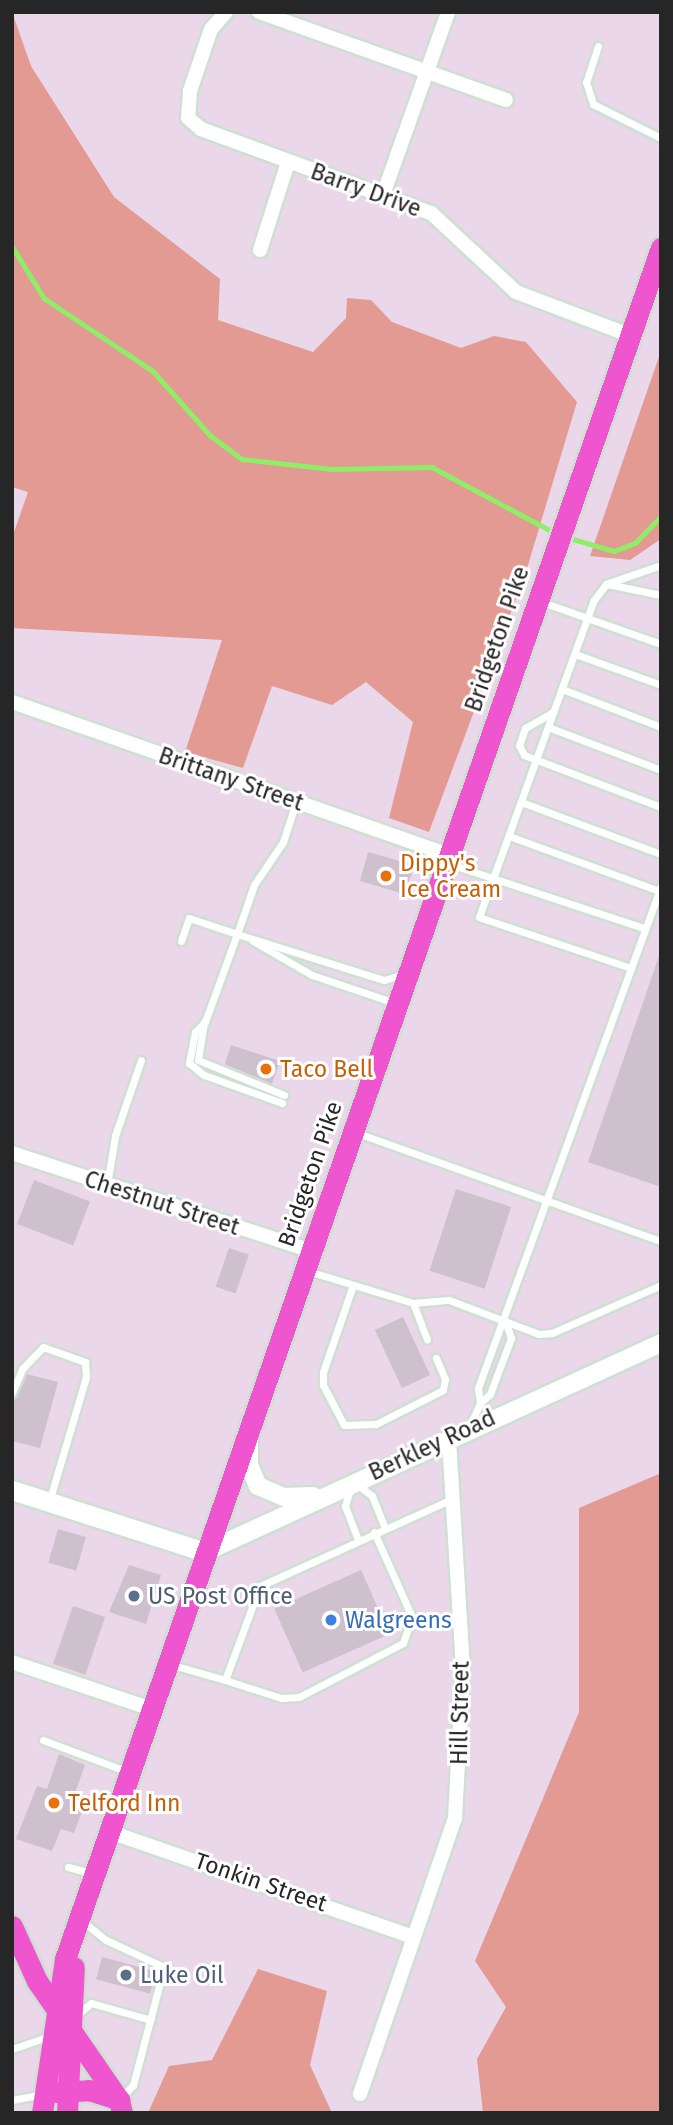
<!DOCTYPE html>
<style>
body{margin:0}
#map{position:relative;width:673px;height:2125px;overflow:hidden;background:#ead7ea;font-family:"Fira Sans",sans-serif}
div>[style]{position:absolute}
.green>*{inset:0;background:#e29a92}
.stream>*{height:4.5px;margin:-2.25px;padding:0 2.25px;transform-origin:2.25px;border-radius:2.25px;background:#8fee68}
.building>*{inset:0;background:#cfc0ce;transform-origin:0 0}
.roads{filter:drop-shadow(2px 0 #cde0d2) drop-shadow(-2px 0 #cde0d2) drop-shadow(0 2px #cde0d2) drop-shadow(0 -2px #cde0d2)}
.service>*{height:7px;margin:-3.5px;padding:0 3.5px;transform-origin:3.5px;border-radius:3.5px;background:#fff}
.minor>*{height:14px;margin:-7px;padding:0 7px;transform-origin:7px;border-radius:7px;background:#fff}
.tertiary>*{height:18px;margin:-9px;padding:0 9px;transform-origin:9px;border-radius:9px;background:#fff}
.secondary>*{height:19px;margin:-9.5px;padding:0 9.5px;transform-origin:9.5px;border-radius:9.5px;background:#fff}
.primary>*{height:21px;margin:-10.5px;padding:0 10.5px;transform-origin:10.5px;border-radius:10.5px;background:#f055d0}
.dots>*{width:19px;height:19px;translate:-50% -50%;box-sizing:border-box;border:4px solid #fff;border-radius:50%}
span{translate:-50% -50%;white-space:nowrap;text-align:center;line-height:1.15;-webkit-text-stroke:6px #fff;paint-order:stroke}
.street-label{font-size:23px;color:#262626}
.food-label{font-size:23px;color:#c56008}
.left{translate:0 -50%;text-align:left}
.service-label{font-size:23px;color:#4e5e75}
.shop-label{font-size:23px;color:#366cbe}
.frame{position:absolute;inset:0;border:14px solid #262626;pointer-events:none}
</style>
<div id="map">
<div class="green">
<div style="clip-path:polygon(12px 12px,31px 66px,114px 197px,220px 279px,218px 320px,313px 352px,346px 318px,347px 298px,371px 300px,392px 322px,461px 348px,494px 336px,526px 342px,577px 402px,525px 575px,429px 832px,389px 818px,413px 722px,366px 682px,332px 705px,272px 686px,243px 768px,185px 752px,222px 640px,12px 628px,12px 538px,28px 492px,12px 487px)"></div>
<div style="clip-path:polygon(661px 351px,661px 539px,630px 560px,590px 556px)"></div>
<div style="clip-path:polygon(661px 1473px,661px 2113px,483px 2113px,477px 2059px,506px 2007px,475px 1961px,579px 1712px,579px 1508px)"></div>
<div style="clip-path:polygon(258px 1969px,327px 1991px,310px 2065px,332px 2113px,148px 2113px,169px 2066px,212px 2060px)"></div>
</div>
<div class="stream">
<div style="left:12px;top:246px;width:61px;rotate:58.4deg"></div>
<div style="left:44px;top:298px;width:131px;rotate:33.8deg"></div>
<div style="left:153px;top:371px;width:86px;rotate:48.3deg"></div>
<div style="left:210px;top:435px;width:40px;rotate:37deg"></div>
<div style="left:242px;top:459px;width:90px;rotate:6.4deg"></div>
<div style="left:331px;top:469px;width:101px;rotate:-1.1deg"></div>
<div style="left:432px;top:467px;width:140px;rotate:28.2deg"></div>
<div style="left:566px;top:537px;width:50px;rotate:16.3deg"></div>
<div style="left:614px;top:551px;width:22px;rotate:-21deg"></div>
<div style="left:635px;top:543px;width:37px;rotate:-46deg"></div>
</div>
<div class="building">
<div style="clip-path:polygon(368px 852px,410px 864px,413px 870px,404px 894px,360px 881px)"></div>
<div style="clip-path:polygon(659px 956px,661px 956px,661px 1187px,588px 1162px)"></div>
<div style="clip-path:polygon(231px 1045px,280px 1061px,272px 1084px,225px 1064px)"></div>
<div style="left:34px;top:1180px;width:60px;height:47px;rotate:21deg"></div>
<div style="left:456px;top:1189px;width:58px;height:86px;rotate:18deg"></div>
<div style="left:229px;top:1248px;width:21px;height:41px;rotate:19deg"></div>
<div style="left:403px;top:1317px;width:64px;height:31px;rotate:65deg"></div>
<div style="clip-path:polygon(27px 1374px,58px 1382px,40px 1448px,12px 1441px,12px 1405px)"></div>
<div style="left:58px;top:1529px;width:29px;height:35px;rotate:16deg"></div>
<div style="clip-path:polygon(129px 1565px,161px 1575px,146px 1624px,109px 1612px)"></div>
<div style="left:361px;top:1570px;width:70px;height:95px;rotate:66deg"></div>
<div style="left:73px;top:1606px;width:34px;height:61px;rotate:19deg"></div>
<div style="clip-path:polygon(59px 1754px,85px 1765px,72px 1801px,84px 1806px,74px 1833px,61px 1829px,52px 1851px,16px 1839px,37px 1786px,47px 1789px)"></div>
<div style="left:102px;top:1957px;width:56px;height:23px;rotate:15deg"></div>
</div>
<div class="roads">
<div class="service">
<div style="left:598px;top:46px;width:38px;rotate:108deg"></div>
<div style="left:586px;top:82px;width:23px;rotate:72deg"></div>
<div style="left:593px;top:104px;width:76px;rotate:26.6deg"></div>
<div style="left:607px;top:584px;width:55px;rotate:11.5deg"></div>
<div style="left:539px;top:601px;width:129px;rotate:19.4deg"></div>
<div style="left:575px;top:654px;width:91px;rotate:19.8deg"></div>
<div style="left:562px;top:689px;width:106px;rotate:21deg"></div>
<div style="left:553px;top:712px;width:32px;rotate:150deg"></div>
<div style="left:525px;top:728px;width:18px;rotate:109deg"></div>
<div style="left:519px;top:745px;width:11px;rotate:63deg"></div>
<div style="left:524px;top:755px;width:147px;rotate:20.8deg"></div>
<div style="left:548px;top:727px;width:121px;rotate:20.8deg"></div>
<div style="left:296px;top:802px;width:42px;rotate:108deg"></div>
<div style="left:283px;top:842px;width:52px;rotate:124deg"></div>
<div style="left:254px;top:885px;width:52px;rotate:109.1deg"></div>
<div style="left:237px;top:934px;width:154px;rotate:17.4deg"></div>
<div style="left:384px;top:980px;width:21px;rotate:-17deg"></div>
<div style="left:521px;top:802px;width:149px;rotate:20.4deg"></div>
<div style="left:509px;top:836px;width:160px;rotate:20.1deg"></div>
<div style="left:450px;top:864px;width:206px;rotate:18.3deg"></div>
<div style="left:181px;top:941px;width:24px;rotate:-71deg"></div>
<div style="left:189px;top:918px;width:51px;rotate:18.4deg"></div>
<div style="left:237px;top:934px;width:94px;rotate:110deg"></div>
<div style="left:205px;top:1022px;width:14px;rotate:135deg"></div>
<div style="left:195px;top:1032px;width:32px;rotate:101deg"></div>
<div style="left:189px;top:1063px;width:19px;rotate:39deg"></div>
<div style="left:204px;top:1075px;width:83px;rotate:19.7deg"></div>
<div style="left:253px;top:941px;width:68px;rotate:30deg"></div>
<div style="left:312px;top:975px;width:88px;rotate:18.6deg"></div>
<div style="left:631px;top:968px;width:160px;rotate:-161.5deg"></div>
<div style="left:479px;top:917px;width:337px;rotate:-70.1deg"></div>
<div style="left:594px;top:600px;width:20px;rotate:-53deg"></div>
<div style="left:606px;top:584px;width:58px;rotate:-19.1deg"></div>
<div style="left:204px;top:1022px;width:38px;rotate:99deg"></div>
<div style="left:198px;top:1060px;width:93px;rotate:22.1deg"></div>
<div style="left:357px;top:1133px;width:323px;rotate:19.6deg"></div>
<div style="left:107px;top:1185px;width:50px;rotate:-80.7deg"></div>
<div style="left:115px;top:1136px;width:80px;rotate:-71.1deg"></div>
<div style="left:308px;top:1271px;width:110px;rotate:16.9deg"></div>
<div style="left:413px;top:1303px;width:36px;rotate:-5deg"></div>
<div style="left:449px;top:1300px;width:96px;rotate:20.7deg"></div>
<div style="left:539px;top:1334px;width:13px;rotate:-4deg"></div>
<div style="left:552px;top:1333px;width:119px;rotate:-23.8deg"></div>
<div style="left:353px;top:1285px;width:92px;rotate:109deg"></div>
<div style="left:323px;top:1372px;width:13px;rotate:90deg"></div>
<div style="left:323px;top:1385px;width:45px;rotate:62.3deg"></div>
<div style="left:344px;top:1425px;width:32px;rotate:-2deg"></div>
<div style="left:376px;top:1424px;width:75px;rotate:-26.9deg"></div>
<div style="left:443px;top:1390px;width:11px;rotate:-80deg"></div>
<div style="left:445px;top:1379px;width:23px;rotate:-113deg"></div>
<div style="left:413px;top:1303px;width:39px;rotate:69deg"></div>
<div style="left:12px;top:1393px;width:26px;rotate:-67deg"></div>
<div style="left:22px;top:1369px;width:30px;rotate:-46deg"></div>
<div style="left:43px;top:1347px;width:45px;rotate:19.7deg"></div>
<div style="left:85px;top:1362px;width:15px;rotate:86deg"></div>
<div style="left:86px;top:1377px;width:130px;rotate:106.5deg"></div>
<div style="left:480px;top:1403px;width:15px;rotate:-98deg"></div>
<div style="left:478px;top:1388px;width:534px;rotate:-69.97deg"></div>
<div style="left:469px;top:1427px;width:26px;rotate:-65deg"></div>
<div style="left:480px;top:1403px;width:13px;rotate:-42deg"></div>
<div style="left:490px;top:1394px;width:60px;rotate:-69.4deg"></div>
<div style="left:511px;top:1338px;width:18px;rotate:-109deg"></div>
<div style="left:358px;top:1485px;width:18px;rotate:38deg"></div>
<div style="left:372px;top:1496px;width:35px;rotate:68deg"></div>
<div style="left:351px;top:1487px;width:20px;rotate:108deg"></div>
<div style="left:345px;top:1506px;width:36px;rotate:69deg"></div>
<div style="left:169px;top:1664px;width:58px;rotate:15.9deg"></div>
<div style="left:225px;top:1680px;width:100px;rotate:-69.6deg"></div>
<div style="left:260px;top:1586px;width:211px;rotate:-24.4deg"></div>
<div style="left:225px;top:1680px;width:59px;rotate:17.8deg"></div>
<div style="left:281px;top:1698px;width:18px;rotate:-3deg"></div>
<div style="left:299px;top:1697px;width:117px;rotate:-27.4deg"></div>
<div style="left:403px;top:1643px;width:28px;rotate:-71deg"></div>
<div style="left:412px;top:1617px;width:93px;rotate:-114.1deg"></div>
<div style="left:43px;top:1740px;width:89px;rotate:20.5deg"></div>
<div style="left:68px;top:1867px;width:24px;rotate:15deg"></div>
<div style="left:81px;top:1920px;width:32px;rotate:39deg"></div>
<div style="left:106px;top:1940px;width:64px;rotate:25deg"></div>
<div style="left:164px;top:1967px;width:122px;rotate:104.7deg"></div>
<div style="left:133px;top:2085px;width:16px;rotate:133deg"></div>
<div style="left:76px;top:2016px;width:20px;rotate:-41deg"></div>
<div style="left:91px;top:2003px;width:62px;rotate:15.8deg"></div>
<div style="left:12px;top:2049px;width:40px;rotate:-18.9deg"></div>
<div style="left:12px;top:2100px;width:31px;rotate:-11deg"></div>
</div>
<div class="minor">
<div style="left:226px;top:12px;width:23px;rotate:131deg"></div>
<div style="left:211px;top:29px;width:65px;rotate:108.7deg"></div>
<div style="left:190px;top:91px;width:27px;rotate:94deg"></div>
<div style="left:188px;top:118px;width:17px;rotate:40deg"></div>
<div style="left:201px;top:129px;width:245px;rotate:20.1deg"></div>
<div style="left:431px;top:213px;width:116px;rotate:42.9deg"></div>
<div style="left:516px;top:292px;width:121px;rotate:20.8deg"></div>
<div style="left:259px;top:12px;width:262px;rotate:19.6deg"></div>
<div style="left:384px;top:192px;width:191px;rotate:-70.4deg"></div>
<div style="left:260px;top:250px;width:92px;rotate:-72.3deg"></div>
<div style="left:12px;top:702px;width:463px;rotate:19.3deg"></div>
<div style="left:12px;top:1153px;width:315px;rotate:18.1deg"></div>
<div style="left:12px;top:1662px;width:148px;rotate:18.6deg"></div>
<div style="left:110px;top:1832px;width:318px;rotate:19.1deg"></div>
<div style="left:360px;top:2094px;width:292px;rotate:-71deg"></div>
<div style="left:455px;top:1818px;width:149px;rotate:-86.9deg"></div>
<div style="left:463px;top:1669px;width:232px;rotate:-93.5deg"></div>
</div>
<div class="tertiary">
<div style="left:249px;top:1441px;width:24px;rotate:90deg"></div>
<div style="left:249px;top:1465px;width:23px;rotate:67deg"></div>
<div style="left:258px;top:1486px;width:28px;rotate:23deg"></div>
<div style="left:284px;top:1497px;width:29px;rotate:-2deg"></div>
<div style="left:205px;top:1552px;width:502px;rotate:-24.62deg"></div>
</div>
<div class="secondary">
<div style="left:12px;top:1490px;width:203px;rotate:17.8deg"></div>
</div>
<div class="primary">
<div style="left:12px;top:1926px;width:60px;rotate:65.6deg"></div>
<div style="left:37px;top:1981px;width:145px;rotate:55.4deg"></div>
<div style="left:119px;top:2100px;width:13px;rotate:77deg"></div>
<div style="left:56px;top:2092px;width:33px;rotate:-3deg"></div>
<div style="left:89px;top:2090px;width:32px;rotate:18deg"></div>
<div style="left:42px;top:2113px;width:156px;rotate:-81.5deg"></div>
<div style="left:65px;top:1959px;width:1812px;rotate:-70.8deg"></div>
<div style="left:67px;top:2113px;width:146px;rotate:-87.3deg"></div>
</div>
</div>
<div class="dots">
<div style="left:386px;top:876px;background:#e8710a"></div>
<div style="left:266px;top:1069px;background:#e8710a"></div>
<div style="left:134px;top:1596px;background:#5c6f8a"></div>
<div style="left:331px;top:1620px;background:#3f7fe0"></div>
<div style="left:54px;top:1803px;background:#e8710a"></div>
<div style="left:126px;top:1975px;background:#5c6f8a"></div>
</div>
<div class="street-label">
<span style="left:366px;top:190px;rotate:20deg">Barry Drive</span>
<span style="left:497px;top:639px;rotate:-71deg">Bridgeton Pike</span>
<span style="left:231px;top:779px;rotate:19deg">Brittany Street</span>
<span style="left:310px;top:1174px;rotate:-71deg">Bridgeton Pike</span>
<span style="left:162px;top:1203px;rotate:18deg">Chestnut Street</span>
<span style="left:432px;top:1445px;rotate:-25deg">Berkley Road</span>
<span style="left:460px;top:1713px;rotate:-89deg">Hill Street</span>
<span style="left:261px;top:1882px;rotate:19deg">Tonkin Street</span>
</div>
<div class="food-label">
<span class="left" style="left:400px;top:876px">Dippy's<br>Ice Cream</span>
<span class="left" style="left:280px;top:1069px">Taco Bell</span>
<span class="left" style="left:68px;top:1803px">Telford Inn</span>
</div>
<div class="service-label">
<span class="left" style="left:148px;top:1596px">US Post Office</span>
<span class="left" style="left:140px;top:1975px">Luke Oil</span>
</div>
<div class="shop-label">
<span class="left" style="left:345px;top:1620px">Walgreens</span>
</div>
<div class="frame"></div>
</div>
